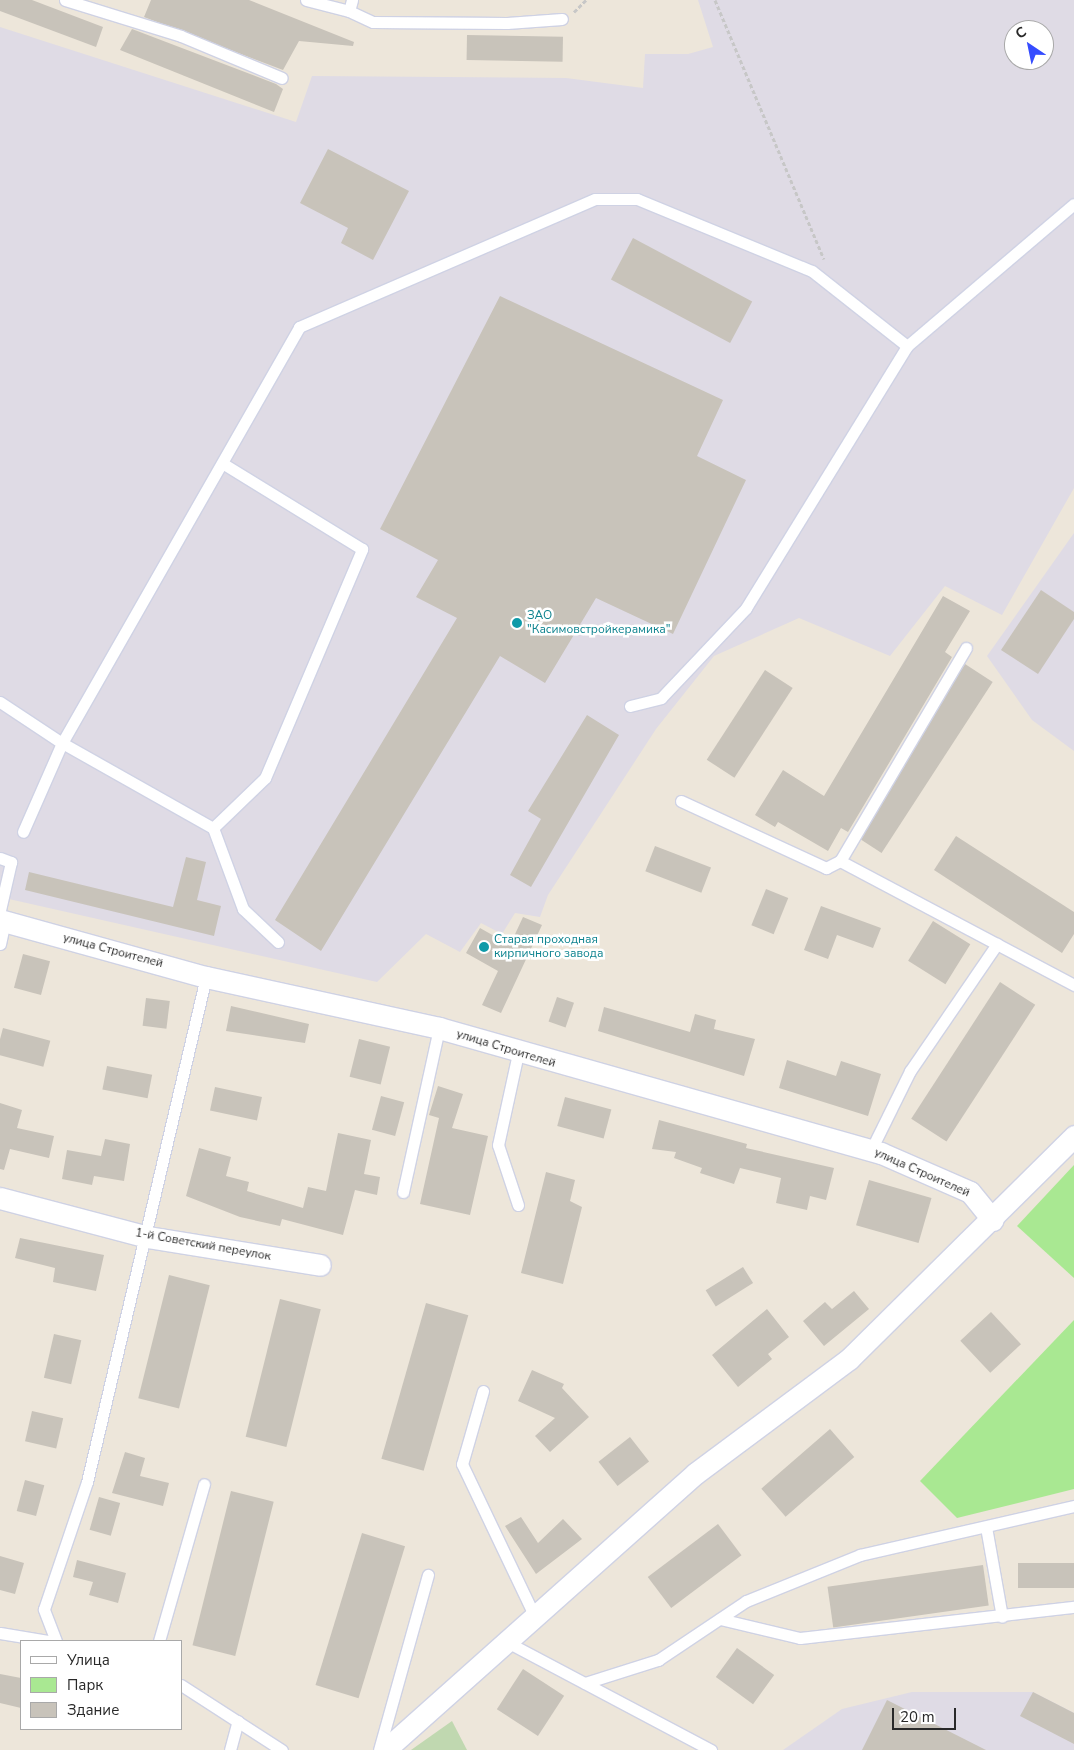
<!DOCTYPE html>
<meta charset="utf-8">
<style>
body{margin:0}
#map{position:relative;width:1074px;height:1750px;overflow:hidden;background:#ede6da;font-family:"Nunito Sans",sans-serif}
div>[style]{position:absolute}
.industrial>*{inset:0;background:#dfdbe5}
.green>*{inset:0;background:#a9e892}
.cemetery>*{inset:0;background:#c0d8b0}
.building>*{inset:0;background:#c8c3ba;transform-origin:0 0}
.path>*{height:3px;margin-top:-1.5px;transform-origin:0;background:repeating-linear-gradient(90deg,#c7c7c7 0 4px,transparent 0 6.5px)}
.roads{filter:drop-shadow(1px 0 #cfd2e4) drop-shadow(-1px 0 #cfd2e4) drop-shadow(0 1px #cfd2e4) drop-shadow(0 -1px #cfd2e4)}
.service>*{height:11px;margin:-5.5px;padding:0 5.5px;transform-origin:5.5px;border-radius:5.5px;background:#fff}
.minor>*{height:21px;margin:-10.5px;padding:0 10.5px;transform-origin:10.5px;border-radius:10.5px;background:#fff}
.dots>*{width:14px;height:14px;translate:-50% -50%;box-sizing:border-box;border:2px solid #fff;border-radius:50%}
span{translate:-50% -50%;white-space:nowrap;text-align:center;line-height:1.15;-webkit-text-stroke:5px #fff;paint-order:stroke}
.culture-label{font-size:12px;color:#0d838f}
.left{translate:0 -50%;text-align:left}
.street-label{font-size:12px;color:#292929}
.legend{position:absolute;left:20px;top:1640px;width:162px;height:90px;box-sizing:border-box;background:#fff;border:1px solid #a9a9a9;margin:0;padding:6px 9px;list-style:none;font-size:15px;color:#292929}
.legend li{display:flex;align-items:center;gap:10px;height:25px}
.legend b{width:25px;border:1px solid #a9a9a9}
.north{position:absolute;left:1004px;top:20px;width:50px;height:50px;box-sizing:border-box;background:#fff;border:1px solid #a9a9a9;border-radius:50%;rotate:326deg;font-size:14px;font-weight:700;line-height:20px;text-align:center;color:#292929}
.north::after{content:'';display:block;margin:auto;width:18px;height:22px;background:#354cff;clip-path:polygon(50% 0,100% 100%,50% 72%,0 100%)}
.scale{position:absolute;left:892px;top:1708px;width:64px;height:22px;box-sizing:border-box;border:2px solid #292929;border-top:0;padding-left:6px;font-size:15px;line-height:18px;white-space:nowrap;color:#292929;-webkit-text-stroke:4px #fff;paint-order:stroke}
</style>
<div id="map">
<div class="industrial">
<div style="clip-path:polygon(evenodd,698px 0,1074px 0,1074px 488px,1002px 615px,945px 586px,890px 656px,799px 618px,714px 656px,656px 729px,548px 895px,540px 917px,515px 913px,502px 934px,481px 923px,460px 952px,426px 934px,377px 982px,0 897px,0 27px,296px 122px,312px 76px,566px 78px,643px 88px,645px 54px,688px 54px,713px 47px,698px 0,1014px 30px,1044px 30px,1044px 60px,1014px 60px,1014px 30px)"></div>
<div style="clip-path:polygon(1074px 533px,1074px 751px,1032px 720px,987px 656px)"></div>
<div style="clip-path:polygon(912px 1692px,1033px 1692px,1074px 1713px,1074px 1750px,783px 1750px,842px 1709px)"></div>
</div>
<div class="green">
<div style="clip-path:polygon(1074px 1165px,1074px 1278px,1017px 1226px)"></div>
<div style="clip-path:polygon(1074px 1320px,1074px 1489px,957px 1518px,920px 1481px)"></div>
</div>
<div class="cemetery">
<div style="clip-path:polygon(452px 1721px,467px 1750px,411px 1750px)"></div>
</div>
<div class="building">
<div style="clip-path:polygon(0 0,32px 0,103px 27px,96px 47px,0 11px)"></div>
<div style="clip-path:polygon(151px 0,249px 0,354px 42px,353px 46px,299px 41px,283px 70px,144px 17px)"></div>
<div style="clip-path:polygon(132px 29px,276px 84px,283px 89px,274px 112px,120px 50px)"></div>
<div style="left:467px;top:35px;width:96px;height:25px;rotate:1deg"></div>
<div style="clip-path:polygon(328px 149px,409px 191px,373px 260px,341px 243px,348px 228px,300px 203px)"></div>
<div style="left:633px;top:238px;width:135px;height:47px;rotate:28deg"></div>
<div style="clip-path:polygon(500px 296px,723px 400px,697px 456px,746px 480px,673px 634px,596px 598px,545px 683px,500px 656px,321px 951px,275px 920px,457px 618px,416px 597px,438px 560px,380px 529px)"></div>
<div style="clip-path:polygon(1041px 590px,1074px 612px,1074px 619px,1038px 674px,1001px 650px)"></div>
<div style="clip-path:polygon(943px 596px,970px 611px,945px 652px,952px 657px,848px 832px,841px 828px,828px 851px,778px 822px,775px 827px,755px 815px,783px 770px,824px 796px)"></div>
<div style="left:965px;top:664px;width:33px;height:204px;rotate:33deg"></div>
<div style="left:765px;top:670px;width:33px;height:107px;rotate:33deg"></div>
<div style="clip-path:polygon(587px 715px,619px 735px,531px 887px,510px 875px,541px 819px,528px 811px)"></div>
<div style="clip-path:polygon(956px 836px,1074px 912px,1074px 934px,1062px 953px,934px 870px)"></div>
<div style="left:655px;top:846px;width:60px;height:27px;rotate:21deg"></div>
<div style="clip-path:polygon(186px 857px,206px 862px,197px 900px,221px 906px,214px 936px,25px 890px,29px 872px,173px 907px)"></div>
<div style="left:766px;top:889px;width:24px;height:39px;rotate:22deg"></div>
<div style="clip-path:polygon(821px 906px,881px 928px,873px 948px,837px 935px,828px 959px,804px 950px)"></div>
<div style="clip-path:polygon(523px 917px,542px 925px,501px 1013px,482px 1005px,498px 971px,466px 953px,480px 928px,510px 945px)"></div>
<div style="left:933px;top:921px;width:44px;height:47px;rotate:32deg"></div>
<div style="left:23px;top:954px;width:28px;height:35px;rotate:15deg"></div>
<div style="left:1000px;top:982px;width:42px;height:163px;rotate:33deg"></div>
<div style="left:557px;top:997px;width:18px;height:26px;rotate:19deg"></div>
<div style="left:146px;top:998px;width:24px;height:28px;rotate:7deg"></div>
<div style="clip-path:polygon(231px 1006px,309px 1024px,305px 1043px,226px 1031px)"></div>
<div style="clip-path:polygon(604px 1007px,690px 1032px,695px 1014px,716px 1020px,714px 1029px,755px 1039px,744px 1076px,598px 1031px)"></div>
<div style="left:3px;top:1028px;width:49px;height:27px;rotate:15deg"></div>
<div style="left:359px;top:1039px;width:32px;height:39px;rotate:14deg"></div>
<div style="clip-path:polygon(787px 1060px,836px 1076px,841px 1061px,881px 1074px,868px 1116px,779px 1088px)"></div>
<div style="left:107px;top:1066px;width:46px;height:24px;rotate:11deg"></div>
<div style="clip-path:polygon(438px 1086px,463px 1094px,452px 1128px,488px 1136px,470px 1215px,420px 1204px,439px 1118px,429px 1115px)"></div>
<div style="left:215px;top:1087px;width:48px;height:24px;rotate:12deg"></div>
<div style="left:381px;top:1096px;width:24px;height:35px;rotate:15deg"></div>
<div style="left:565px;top:1097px;width:48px;height:30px;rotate:15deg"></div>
<div style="clip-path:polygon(0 1103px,22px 1110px,17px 1128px,54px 1136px,49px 1158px,10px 1149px,4px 1170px,0 1169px)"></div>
<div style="clip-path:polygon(659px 1120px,747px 1144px,746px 1148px,834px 1168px,826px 1200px,810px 1196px,807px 1210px,776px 1203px,781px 1178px,740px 1168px,734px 1184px,700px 1173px,702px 1168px,674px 1158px,676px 1152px,652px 1149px)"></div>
<div style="clip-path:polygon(338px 1133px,371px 1140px,364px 1174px,380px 1177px,377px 1195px,355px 1190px,343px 1235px,282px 1219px,280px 1226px,240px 1217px,186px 1196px,199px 1148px,231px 1157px,226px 1176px,249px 1182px,247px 1191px,303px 1208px,308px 1187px,326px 1191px)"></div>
<div style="clip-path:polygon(105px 1139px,130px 1144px,124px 1181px,94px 1176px,92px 1185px,62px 1179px,67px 1150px,101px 1156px)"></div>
<div style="clip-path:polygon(546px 1172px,575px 1180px,570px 1201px,582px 1207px,563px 1284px,521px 1273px)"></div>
<div style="left:869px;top:1180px;width:65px;height:47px;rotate:16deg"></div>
<div style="clip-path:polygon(20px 1238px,104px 1255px,96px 1291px,53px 1282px,55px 1268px,15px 1258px)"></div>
<div style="left:743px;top:1267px;width:19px;height:44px;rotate:58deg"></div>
<div style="left:169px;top:1275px;width:42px;height:127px;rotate:14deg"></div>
<div style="clip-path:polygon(854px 1291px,869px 1309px,824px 1346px,803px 1321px,825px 1302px,832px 1309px)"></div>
<div style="left:280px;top:1299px;width:42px;height:142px;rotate:14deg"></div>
<div style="left:426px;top:1303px;width:44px;height:162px;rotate:16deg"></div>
<div style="clip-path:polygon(767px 1309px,789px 1337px,768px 1354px,772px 1359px,738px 1387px,712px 1355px)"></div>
<div style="left:991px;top:1312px;width:44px;height:42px;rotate:47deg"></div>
<div style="left:54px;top:1334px;width:28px;height:45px;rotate:13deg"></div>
<div style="clip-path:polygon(532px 1370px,564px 1384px,562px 1388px,589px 1417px,550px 1452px,535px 1436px,555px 1418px,518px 1401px)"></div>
<div style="left:32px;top:1411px;width:32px;height:31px;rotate:13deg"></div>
<div style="left:830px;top:1429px;width:37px;height:91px;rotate:49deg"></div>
<div style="left:630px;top:1437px;width:31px;height:40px;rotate:52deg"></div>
<div style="clip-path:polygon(125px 1452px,145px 1458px,140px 1476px,169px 1483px,163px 1506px,112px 1493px)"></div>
<div style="left:25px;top:1480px;width:20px;height:32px;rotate:15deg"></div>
<div style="left:231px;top:1491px;width:44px;height:159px;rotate:14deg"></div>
<div style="left:99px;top:1497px;width:22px;height:34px;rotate:16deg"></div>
<div style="clip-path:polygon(521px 1517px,538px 1543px,563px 1519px,582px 1539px,536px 1574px,505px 1526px)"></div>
<div style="left:718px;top:1524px;width:39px;height:88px;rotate:53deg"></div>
<div style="left:362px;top:1533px;width:45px;height:159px;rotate:17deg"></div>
<div style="clip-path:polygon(0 1556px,24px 1563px,15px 1594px,0 1590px)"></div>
<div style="clip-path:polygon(77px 1560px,126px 1573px,118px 1603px,89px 1595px,93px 1582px,73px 1577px)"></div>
<div style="left:1074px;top:1563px;width:25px;height:56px;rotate:90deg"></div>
<div style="left:983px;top:1565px;width:41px;height:157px;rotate:82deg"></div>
<div style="left:737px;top:1648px;width:46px;height:36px;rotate:36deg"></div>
<div style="left:523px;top:1669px;width:49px;height:48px;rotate:33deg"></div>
<div style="clip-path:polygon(0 1674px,21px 1678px,21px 1708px,0 1703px)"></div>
<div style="clip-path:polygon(1033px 1692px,1074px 1713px,1074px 1744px,1020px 1716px)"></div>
<div style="clip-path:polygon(887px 1700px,986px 1750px,862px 1750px)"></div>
</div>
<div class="path">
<div style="left:715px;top:0;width:281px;rotate:67.2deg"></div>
<div style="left:574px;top:12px;width:17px;rotate:-45deg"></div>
</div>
<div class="roads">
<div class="service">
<div style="left:65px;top:0;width:121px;rotate:17.2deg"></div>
<div style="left:181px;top:36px;width:109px;rotate:22.6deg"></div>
<div style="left:306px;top:0;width:44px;rotate:14.3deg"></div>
<div style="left:352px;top:0;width:11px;rotate:105deg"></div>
<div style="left:349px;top:11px;width:26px;rotate:25deg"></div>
<div style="left:373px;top:22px;width:134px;rotate:0.4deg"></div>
<div style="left:507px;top:23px;width:55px;rotate:-4.2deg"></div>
<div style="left:966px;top:648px;width:247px;rotate:120.6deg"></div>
<div style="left:840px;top:861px;width:265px;rotate:27.9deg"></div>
<div style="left:0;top:702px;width:74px;rotate:33.5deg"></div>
<div style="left:62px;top:743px;width:97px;rotate:113.7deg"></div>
<div style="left:630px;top:706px;width:32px;rotate:-14deg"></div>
<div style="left:661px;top:698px;width:124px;rotate:-46.6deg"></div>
<div style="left:746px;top:608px;width:308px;rotate:-58.4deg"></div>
<div style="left:907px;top:346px;width:219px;rotate:-40.4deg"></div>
<div style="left:681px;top:801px;width:160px;rotate:24.8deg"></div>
<div style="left:826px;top:868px;width:16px;rotate:-27deg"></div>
<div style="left:213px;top:828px;width:72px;rotate:-43.9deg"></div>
<div style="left:265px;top:778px;width:249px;rotate:-67deg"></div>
<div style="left:362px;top:549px;width:164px;rotate:-148.4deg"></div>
<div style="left:0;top:858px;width:12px;rotate:20deg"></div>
<div style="left:11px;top:862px;width:49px;rotate:102.9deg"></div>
<div style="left:278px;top:942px;width:48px;rotate:-136.7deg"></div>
<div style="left:243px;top:909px;width:86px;rotate:-110.3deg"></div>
<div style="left:213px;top:828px;width:173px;rotate:-150.6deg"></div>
<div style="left:62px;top:743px;width:479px;rotate:-60.3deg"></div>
<div style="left:299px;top:327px;width:322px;rotate:-23.4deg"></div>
<div style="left:595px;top:199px;width:42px"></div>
<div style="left:637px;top:199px;width:189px;rotate:22.4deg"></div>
<div style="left:812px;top:271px;width:121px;rotate:38.3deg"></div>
<div style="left:0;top:944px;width:24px;rotate:-78deg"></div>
<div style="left:871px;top:1150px;width:88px;rotate:-63.7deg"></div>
<div style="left:910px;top:1071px;width:154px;rotate:-55.6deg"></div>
<div style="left:403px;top:1192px;width:168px;rotate:-77.6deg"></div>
<div style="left:518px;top:1205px;width:63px;rotate:-108.4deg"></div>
<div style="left:498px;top:1145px;width:94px;rotate:-77.7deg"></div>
<div style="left:483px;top:1391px;width:76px;rotate:106deg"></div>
<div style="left:462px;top:1464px;width:170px;rotate:64.5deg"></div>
<div style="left:986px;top:1527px;width:91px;rotate:79.9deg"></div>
<div style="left:720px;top:1619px;width:82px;rotate:13.4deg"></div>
<div style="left:800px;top:1638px;width:276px;rotate:-6.5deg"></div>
<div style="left:0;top:1633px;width:50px;rotate:9.3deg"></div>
<div style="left:56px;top:1641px;width:34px;rotate:-111deg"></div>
<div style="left:44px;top:1609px;width:134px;rotate:-71.3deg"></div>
<div style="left:87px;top:1482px;width:519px;rotate:-76.74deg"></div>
<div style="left:159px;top:1641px;width:163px;rotate:-74deg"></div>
<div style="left:507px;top:1642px;width:231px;rotate:27.9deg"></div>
<div style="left:585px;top:1683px;width:77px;rotate:-17.5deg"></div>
<div style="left:658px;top:1660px;width:106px;rotate:-33.8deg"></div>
<div style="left:746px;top:1601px;width:123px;rotate:-22deg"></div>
<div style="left:860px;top:1555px;width:220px;rotate:-12.9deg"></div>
<div style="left:181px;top:1685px;width:120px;rotate:32.8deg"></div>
<div style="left:230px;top:1750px;width:30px;rotate:-75deg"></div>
<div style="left:379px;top:1750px;width:182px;rotate:-74.4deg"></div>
</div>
<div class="minor">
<div style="left:0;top:920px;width:214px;rotate:15.5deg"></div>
<div style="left:206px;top:977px;width:239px;rotate:12.3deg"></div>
<div style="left:439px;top:1028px;width:459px;rotate:15.8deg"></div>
<div style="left:881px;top:1153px;width:97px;rotate:23.7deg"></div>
<div style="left:970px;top:1192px;width:36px;rotate:51deg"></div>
<div style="left:0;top:1198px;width:153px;rotate:14.8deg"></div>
<div style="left:148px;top:1237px;width:174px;rotate:9.2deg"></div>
<div style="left:385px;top:1750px;width:416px;rotate:-41.7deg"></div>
<div style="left:696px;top:1473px;width:191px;rotate:-36.7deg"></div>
<div style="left:849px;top:1359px;width:317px;rotate:-44.7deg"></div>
</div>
</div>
<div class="dots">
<div style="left:517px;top:623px;background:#0f9aa8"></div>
<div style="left:484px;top:947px;background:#0f9aa8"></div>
</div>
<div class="culture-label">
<span class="left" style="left:527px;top:623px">ЗАО<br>"Касимовстройкерамика"</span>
<span class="left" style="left:494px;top:947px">Старая проходная<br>кирпичного завода</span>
</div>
<div class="street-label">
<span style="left:113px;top:951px;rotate:15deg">улица Строителей</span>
<span style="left:506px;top:1049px;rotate:17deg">улица Строителей</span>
<span style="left:922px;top:1173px;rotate:24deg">улица Строителей</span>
<span style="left:203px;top:1245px;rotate:10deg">1-й Советский переулок</span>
</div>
<ul class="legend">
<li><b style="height:6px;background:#fff"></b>Улица</li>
<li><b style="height:14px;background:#a9e892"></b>Парк</li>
<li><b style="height:14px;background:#c8c3ba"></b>Здание</li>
</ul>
<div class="north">С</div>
<div class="scale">20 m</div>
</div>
